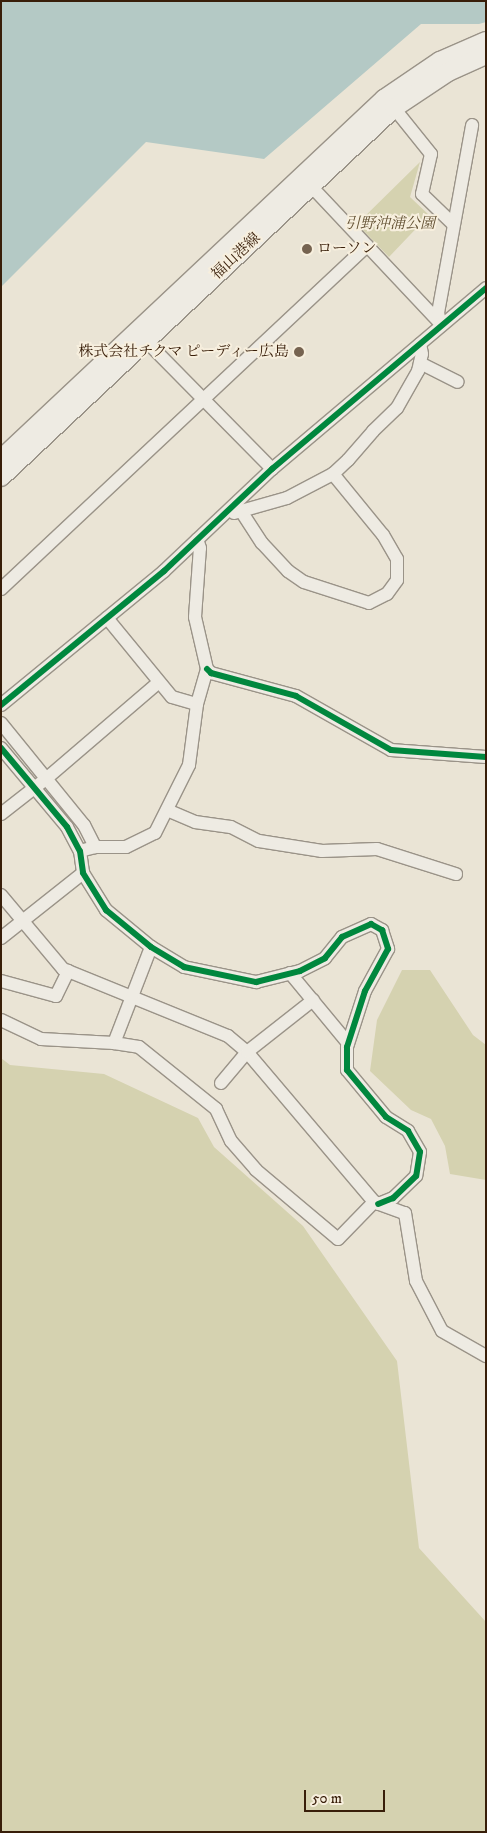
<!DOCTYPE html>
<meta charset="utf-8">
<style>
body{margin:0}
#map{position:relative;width:487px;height:1833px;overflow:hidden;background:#eae4d5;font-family:"IM FELL DW Pica","Noto Serif JP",serif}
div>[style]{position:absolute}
.green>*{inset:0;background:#d5d2b0}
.water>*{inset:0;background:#b4c9c5}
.roads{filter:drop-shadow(1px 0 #9a9388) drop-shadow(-1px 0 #9a9388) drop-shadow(0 1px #9a9388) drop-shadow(0 -1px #9a9388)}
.minor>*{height:12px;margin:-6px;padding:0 6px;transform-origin:6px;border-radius:6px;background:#eeebe3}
.secondary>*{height:18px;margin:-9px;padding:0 9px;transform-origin:9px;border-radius:9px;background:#eeebe3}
.cycleway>*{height:6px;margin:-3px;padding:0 3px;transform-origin:3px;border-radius:3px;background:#00873e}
.dots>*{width:14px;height:14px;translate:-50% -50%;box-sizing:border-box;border:2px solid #f7efde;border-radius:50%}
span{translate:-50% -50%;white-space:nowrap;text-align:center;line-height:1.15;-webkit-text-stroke:4px #f7efde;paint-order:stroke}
.park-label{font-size:15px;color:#625032;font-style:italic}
.poi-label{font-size:15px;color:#381e09}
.left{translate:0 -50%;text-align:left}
.right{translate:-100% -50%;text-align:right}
.street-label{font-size:15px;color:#381e09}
.frame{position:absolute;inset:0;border:2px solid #381e09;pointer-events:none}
.scale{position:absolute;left:304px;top:1790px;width:81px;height:22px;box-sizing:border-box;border:2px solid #381e09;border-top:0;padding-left:6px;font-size:15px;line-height:18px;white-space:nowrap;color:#381e09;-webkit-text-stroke:4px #f7efde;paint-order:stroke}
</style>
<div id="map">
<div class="green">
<div style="clip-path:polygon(420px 162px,410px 197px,429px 215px,389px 257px,357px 224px)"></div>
<div style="clip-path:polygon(402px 970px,430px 970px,473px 1035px,486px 1045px,486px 1180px,450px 1174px,445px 1146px,431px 1119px,411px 1110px,370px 1071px,377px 1020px)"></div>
<div style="clip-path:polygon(1px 1058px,10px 1065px,104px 1074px,198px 1118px,214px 1147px,303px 1226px,397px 1361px,419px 1548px,486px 1622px,486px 1832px,1px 1832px)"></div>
</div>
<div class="water">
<div style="clip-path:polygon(1px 1px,486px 1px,486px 22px,479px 24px,421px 24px,264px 159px,146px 142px,1px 287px)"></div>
</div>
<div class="roads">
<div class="minor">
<div style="left:394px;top:108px;width:59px;rotate:51.2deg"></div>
<div style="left:431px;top:154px;width:41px;rotate:102.7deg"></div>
<div style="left:422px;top:194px;width:43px;rotate:44.1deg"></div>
<div style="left:311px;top:186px;width:190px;rotate:46.7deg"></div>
<div style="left:441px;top:325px;width:12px;rotate:-104deg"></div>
<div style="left:438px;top:313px;width:191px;rotate:-79.7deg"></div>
<div style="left:145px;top:340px;width:181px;rotate:45.4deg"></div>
<div style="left:420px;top:363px;width:42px;rotate:26.6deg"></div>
<div style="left:241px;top:511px;width:38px;rotate:57deg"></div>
<div style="left:262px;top:543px;width:38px;rotate:47deg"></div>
<div style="left:288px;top:571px;width:19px;rotate:35deg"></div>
<div style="left:304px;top:582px;width:68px;rotate:17.9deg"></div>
<div style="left:369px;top:603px;width:20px;rotate:-27deg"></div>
<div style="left:387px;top:594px;width:17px;rotate:-54deg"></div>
<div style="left:397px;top:580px;width:21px;rotate:-90deg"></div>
<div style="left:397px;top:559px;width:28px;rotate:-120deg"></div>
<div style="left:383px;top:535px;width:79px;rotate:-129.3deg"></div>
<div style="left:234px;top:513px;width:55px;rotate:-15.8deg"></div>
<div style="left:287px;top:498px;width:52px;rotate:-27.6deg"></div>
<div style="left:333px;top:474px;width:21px;rotate:-43deg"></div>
<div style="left:348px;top:460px;width:38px;rotate:-49deg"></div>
<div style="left:373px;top:431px;width:33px;rotate:-44deg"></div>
<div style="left:397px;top:408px;width:43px;rotate:-60.4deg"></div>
<div style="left:418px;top:371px;width:17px;rotate:-77deg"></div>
<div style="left:422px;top:354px;width:10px;rotate:-101deg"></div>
<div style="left:1px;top:589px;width:502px;rotate:-43.14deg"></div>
<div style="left:107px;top:618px;width:102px;rotate:50.6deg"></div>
<div style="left:172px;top:697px;width:26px;rotate:16deg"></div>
<div style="left:207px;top:669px;width:6px;rotate:45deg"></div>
<div style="left:211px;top:673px;width:88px;rotate:15.1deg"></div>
<div style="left:296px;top:696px;width:109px;rotate:29.6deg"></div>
<div style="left:391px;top:750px;width:95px;rotate:4.2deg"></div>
<div style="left:1px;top:705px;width:211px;rotate:-39.4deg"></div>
<div style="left:164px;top:571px;width:149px;rotate:-43.4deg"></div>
<div style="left:272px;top:469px;width:280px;rotate:-40.2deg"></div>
<div style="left:1px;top:723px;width:132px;rotate:50.9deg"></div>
<div style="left:84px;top:825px;width:25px;rotate:63deg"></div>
<div style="left:1px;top:748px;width:103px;rotate:50.1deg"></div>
<div style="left:67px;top:827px;width:27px;rotate:62deg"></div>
<div style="left:80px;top:851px;width:22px;rotate:82deg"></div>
<div style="left:83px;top:873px;width:44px;rotate:58.1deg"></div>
<div style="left:106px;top:910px;width:58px;rotate:39.4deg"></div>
<div style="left:151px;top:947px;width:39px;rotate:31deg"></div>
<div style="left:184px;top:967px;width:74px;rotate:11.8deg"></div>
<div style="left:256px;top:982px;width:45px;rotate:-14deg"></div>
<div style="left:300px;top:971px;width:28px;rotate:-27deg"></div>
<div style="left:325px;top:958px;width:27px;rotate:-51deg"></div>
<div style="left:342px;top:937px;width:32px;rotate:-24deg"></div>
<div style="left:371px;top:924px;width:13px;rotate:29deg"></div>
<div style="left:382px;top:930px;width:20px;rotate:72deg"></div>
<div style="left:388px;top:949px;width:48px;rotate:118.7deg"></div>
<div style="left:365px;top:991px;width:59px;rotate:107.8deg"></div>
<div style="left:347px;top:1047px;width:23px;rotate:90deg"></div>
<div style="left:347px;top:1070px;width:61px;rotate:50.3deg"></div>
<div style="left:386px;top:1117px;width:26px;rotate:32deg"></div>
<div style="left:408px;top:1131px;width:24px;rotate:60deg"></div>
<div style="left:420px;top:1152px;width:24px;rotate:99deg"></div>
<div style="left:416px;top:1176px;width:32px;rotate:136deg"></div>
<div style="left:393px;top:1198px;width:16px;rotate:158deg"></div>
<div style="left:167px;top:810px;width:30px;rotate:23deg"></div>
<div style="left:195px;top:822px;width:36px;rotate:8deg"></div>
<div style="left:231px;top:827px;width:31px;rotate:27deg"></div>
<div style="left:259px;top:841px;width:64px;rotate:9deg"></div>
<div style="left:322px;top:851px;width:55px;rotate:-2.1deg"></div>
<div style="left:377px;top:849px;width:83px;rotate:17.6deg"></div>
<div style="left:1px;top:814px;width:58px;rotate:-38deg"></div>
<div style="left:47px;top:778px;width:146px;rotate:-40.6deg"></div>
<div style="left:80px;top:851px;width:16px;rotate:-15deg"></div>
<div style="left:95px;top:847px;width:31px"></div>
<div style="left:126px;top:847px;width:32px;rotate:-26deg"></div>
<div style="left:155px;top:833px;width:76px;rotate:-63.4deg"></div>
<div style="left:189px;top:765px;width:62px;rotate:-82.5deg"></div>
<div style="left:197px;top:704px;width:36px;rotate:-74deg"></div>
<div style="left:207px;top:669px;width:53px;rotate:-103deg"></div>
<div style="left:195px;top:617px;width:69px;rotate:-85.9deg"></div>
<div style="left:200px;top:548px;width:9px;rotate:-108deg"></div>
<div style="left:1px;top:895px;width:97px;rotate:50deg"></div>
<div style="left:63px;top:969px;width:178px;rotate:22.1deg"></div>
<div style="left:228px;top:1036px;width:25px;rotate:40deg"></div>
<div style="left:247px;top:1052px;width:197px;rotate:49.7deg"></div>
<div style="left:374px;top:1202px;width:33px;rotate:20deg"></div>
<div style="left:405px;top:1213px;width:69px;rotate:80.8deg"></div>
<div style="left:416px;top:1281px;width:56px;rotate:62.5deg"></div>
<div style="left:442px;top:1331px;width:51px;rotate:29.6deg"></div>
<div style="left:1px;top:938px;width:105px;rotate:-38.4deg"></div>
<div style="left:290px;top:973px;width:91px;rotate:50.4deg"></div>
<div style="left:1px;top:981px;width:57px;rotate:15.3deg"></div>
<div style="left:56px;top:996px;width:28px;rotate:-64deg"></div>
<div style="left:1px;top:1020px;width:44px;rotate:25.4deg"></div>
<div style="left:41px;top:1039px;width:73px;rotate:3.1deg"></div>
<div style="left:114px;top:1043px;width:25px;rotate:9deg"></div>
<div style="left:139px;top:1047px;width:99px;rotate:38.8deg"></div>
<div style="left:216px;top:1109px;width:35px;rotate:65deg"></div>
<div style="left:231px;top:1141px;width:38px;rotate:49deg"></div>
<div style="left:256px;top:1170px;width:107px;rotate:40.1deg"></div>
<div style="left:338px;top:1239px;width:52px;rotate:-45.8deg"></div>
<div style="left:114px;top:1043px;width:103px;rotate:-68.9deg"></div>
<div style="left:221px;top:1083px;width:40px;rotate:-50deg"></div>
<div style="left:247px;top:1052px;width:84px;rotate:-38.2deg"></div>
</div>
<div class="secondary">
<div style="left:1px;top:459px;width:526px;rotate:-43.23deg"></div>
<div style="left:384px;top:99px;width:68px;rotate:-34.2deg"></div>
<div style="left:440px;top:61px;width:50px;rotate:-23.5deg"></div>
<div style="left:1px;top:477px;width:539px;rotate:-43.2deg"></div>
<div style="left:394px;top:108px;width:65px;rotate:-33.7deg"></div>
<div style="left:448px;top:72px;width:42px;rotate:-24.1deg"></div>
</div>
</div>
<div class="cycleway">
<div style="left:207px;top:669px;width:6px;rotate:45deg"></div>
<div style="left:211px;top:673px;width:88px;rotate:15.1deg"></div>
<div style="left:296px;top:696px;width:109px;rotate:29.6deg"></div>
<div style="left:391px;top:750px;width:95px;rotate:4.2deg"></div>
<div style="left:1px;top:705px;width:211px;rotate:-39.4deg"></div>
<div style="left:164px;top:571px;width:149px;rotate:-43.4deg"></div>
<div style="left:272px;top:469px;width:280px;rotate:-40.2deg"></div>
<div style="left:1px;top:748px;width:103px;rotate:50.1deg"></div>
<div style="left:67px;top:827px;width:27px;rotate:62deg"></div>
<div style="left:80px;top:851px;width:22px;rotate:82deg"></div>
<div style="left:83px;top:873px;width:44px;rotate:58.1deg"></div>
<div style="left:106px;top:910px;width:58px;rotate:39.4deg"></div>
<div style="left:151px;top:947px;width:39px;rotate:31deg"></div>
<div style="left:184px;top:967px;width:74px;rotate:11.8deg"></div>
<div style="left:256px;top:982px;width:45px;rotate:-14deg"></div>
<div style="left:300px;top:971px;width:28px;rotate:-27deg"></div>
<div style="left:325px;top:958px;width:27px;rotate:-51deg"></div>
<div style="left:342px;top:937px;width:32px;rotate:-24deg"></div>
<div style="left:371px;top:924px;width:13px;rotate:29deg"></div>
<div style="left:382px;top:930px;width:20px;rotate:72deg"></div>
<div style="left:388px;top:949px;width:48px;rotate:118.7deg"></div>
<div style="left:365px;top:991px;width:59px;rotate:107.8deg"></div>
<div style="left:347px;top:1047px;width:23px;rotate:90deg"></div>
<div style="left:347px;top:1070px;width:61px;rotate:50.3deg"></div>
<div style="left:386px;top:1117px;width:26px;rotate:32deg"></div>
<div style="left:408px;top:1131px;width:24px;rotate:60deg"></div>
<div style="left:420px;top:1152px;width:24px;rotate:99deg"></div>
<div style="left:416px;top:1176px;width:32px;rotate:136deg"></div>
<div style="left:393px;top:1198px;width:16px;rotate:158deg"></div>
</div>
<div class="dots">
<div style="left:307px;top:249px;background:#766350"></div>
<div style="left:299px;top:352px;background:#766350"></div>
</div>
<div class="park-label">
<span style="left:390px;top:224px">引野沖浦公園</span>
</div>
<div class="poi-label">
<span class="left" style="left:317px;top:249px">ローソン</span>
<span class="right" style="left:289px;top:352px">株式会社チクマ ピーディー広島</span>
</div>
<div class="street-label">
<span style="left:236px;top:256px;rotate:-43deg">福山港線</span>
</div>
<div class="frame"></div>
<div class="scale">50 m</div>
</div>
